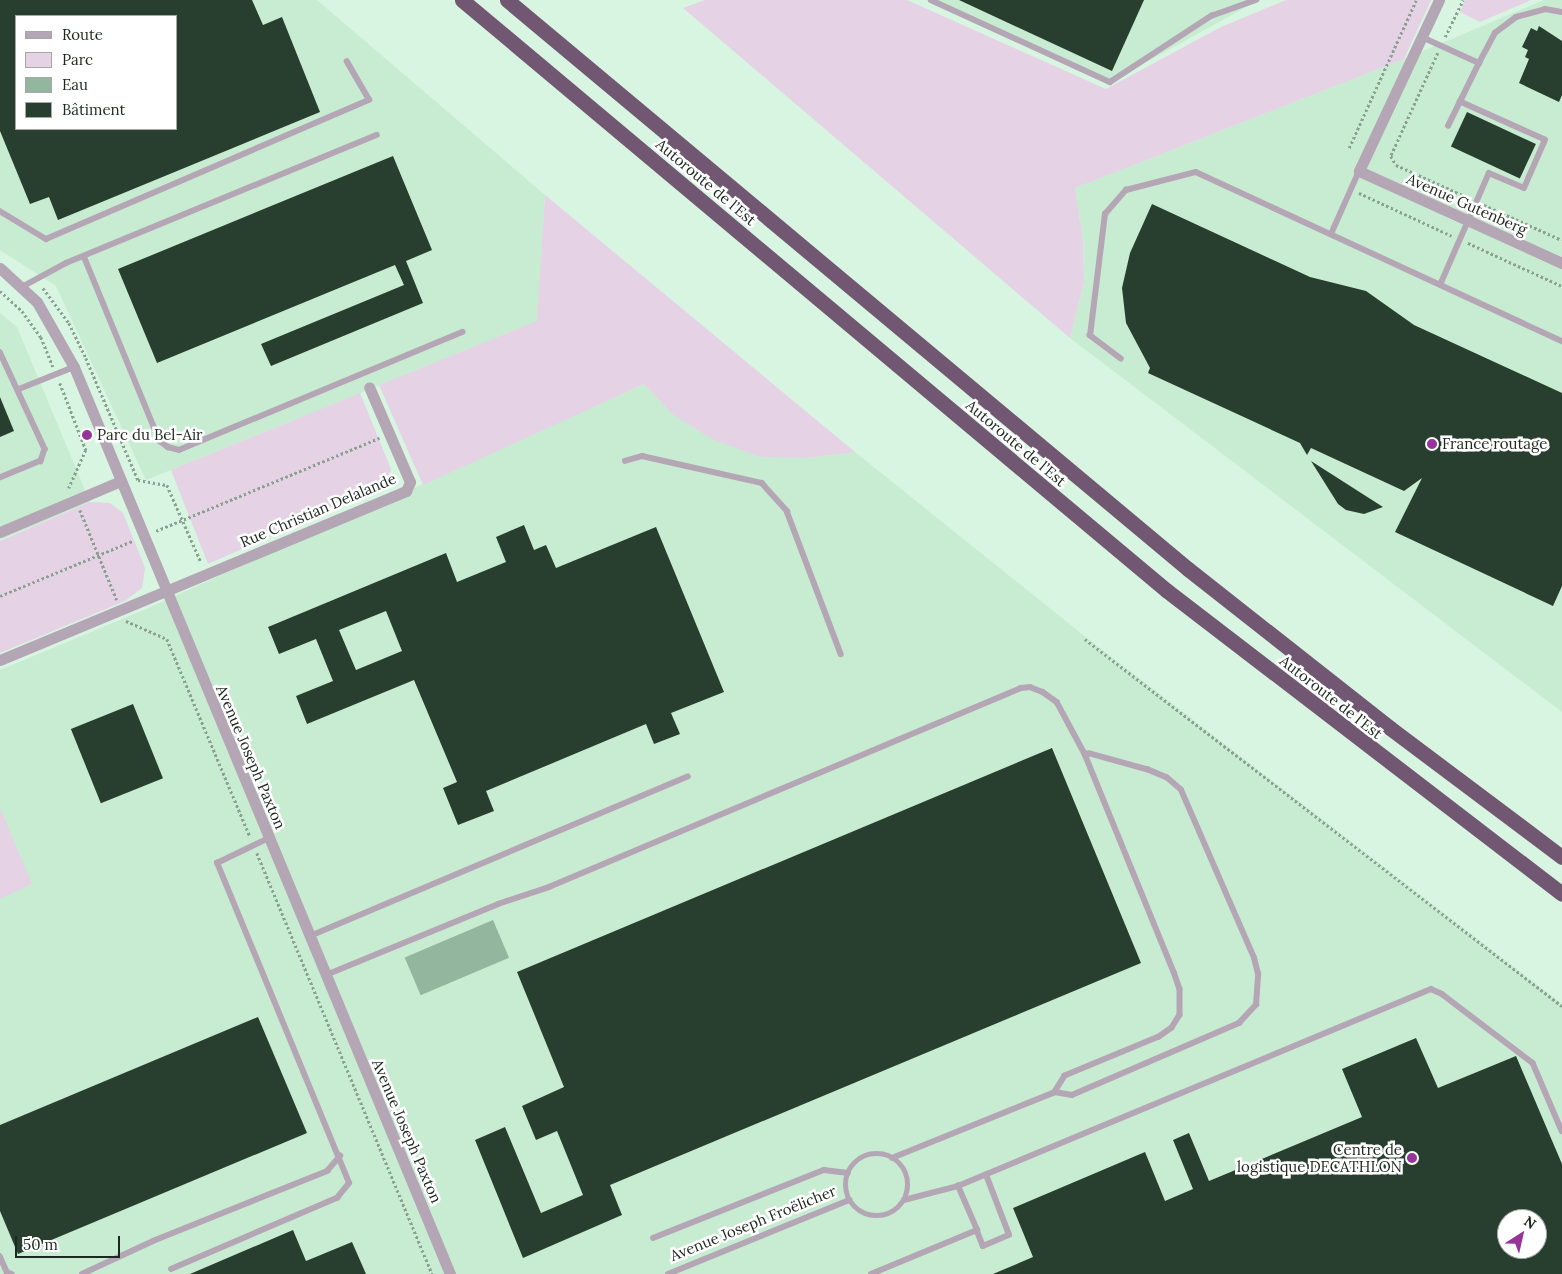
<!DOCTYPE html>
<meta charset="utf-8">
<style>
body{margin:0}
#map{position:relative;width:1562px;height:1274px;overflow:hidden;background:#d8f5e1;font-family:Lora,serif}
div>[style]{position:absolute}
.built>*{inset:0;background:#c8ecd2}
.green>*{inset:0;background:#e5d2e4}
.water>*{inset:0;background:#93b79e;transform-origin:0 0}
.building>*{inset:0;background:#283f30;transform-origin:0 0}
.path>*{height:2.5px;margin-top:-1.25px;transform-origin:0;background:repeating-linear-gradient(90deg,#8aa091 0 2.5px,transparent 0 5px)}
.service>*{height:5.5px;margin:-2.75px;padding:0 2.75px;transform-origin:2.75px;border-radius:2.75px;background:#b4a6b4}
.service>.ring{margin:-2.75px;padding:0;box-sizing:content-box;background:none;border:5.5px solid #b4a6b4;border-radius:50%}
.minor>*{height:11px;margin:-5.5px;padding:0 5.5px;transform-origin:5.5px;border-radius:5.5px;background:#b4a6b4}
.motorway>*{height:15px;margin:-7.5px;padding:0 7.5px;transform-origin:7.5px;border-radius:7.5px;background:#725772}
.dots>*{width:14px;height:14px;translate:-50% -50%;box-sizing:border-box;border:2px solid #fff;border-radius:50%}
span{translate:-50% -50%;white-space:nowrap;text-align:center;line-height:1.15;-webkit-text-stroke:5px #fff;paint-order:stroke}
.street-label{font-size:15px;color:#1c271f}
.poi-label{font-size:15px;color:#1c271f}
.left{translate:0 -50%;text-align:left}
.right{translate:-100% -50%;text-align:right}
.legend{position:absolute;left:15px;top:15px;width:162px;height:115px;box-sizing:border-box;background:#fff;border:1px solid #a4a9a5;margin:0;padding:6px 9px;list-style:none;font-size:15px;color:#1c271f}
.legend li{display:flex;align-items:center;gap:10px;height:25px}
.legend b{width:25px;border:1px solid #a4a9a5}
.north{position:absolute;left:1497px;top:1209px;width:50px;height:50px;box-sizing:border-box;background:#fff;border:1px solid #a4a9a5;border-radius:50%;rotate:35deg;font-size:14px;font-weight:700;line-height:20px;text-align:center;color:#1c271f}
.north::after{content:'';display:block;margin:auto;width:18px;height:22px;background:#96349b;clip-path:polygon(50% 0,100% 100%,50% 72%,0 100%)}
.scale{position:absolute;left:15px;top:1236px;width:105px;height:22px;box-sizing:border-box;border:2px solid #1c271f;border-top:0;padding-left:6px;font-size:15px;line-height:18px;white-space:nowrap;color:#1c271f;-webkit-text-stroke:4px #fff;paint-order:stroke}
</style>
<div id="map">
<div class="built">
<div style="clip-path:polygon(evenodd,0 0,317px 0,545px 195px,538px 321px,146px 480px,56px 286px,0 250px,0 0,16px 16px,176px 16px,176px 129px,16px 129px,16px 16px)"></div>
<div style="clip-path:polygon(931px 0,1259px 0,1110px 82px)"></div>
<div style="clip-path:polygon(1544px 0,1562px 0,1562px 712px,1070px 338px,1084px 282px,1083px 241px,1075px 188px,1404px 59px)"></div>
<div style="clip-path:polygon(0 313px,17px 327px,90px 502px,0 540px)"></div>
<div style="clip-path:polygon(evenodd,644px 384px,672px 414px,808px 458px,855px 452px,1087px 638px,1562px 1004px,1562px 1274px,0 1274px,0 670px,146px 609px,644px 384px,1507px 1219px,1537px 1219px,1537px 1249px,1507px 1249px,1507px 1219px)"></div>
</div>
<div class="green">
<div style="clip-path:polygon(705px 0,907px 0,1106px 89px,1221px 27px,1286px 0,1431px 0,1404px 59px,1075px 188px,1083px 241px,1084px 282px,1070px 338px,683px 8px)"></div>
<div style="clip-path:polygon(1465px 0,1531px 0,1480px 22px,1460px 12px)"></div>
<div style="clip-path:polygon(545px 195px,855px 452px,808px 458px,760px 457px,712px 439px,672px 414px,644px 384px,423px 485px,379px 385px,537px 321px)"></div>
<div style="clip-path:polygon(360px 393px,391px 469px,385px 486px,208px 564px,171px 470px)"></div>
<div style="clip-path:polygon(90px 502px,110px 503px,123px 513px,145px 568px,142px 588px,125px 601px,0 653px,0 541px)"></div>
<div style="clip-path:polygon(0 808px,32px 884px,0 899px)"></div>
</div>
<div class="water">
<div style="left:493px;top:920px;width:41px;height:96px;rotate:67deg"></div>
</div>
<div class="building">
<div style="clip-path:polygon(evenodd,0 0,252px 0,263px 25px,282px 17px,320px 112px,58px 220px,49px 197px,30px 204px,0 131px,0 0,16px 16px,176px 16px,176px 129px,16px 129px,16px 16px)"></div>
<div style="clip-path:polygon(959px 0,1144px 0,1112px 71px)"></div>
<div style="clip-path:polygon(1539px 26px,1562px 41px,1562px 95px,1559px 102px,1519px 83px,1529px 59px,1525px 57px,1528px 50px,1522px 47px,1531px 28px,1537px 31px)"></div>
<div style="left:1467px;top:112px;width:76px;height:38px;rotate:25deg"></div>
<div style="clip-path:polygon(393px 156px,432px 250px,406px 261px,423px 303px,271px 366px,261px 344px,404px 285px,395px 265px,157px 363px,118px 269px)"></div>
<div style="clip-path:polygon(1152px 204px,1310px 277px,1366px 291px,1414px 325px,1562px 393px,1562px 586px,1553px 606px,1395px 532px,1422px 478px,1404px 491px,1311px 448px,1307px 455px,1300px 443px,1148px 373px,1150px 368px,1126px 323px,1122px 288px,1130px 253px)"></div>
<div style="clip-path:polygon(0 397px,14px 431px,0 437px)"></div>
<div style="clip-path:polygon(1311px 461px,1383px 507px,1364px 514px,1346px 510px,1338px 504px)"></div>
<div style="clip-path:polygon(evenodd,524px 525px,534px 550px,546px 545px,556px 568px,656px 527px,724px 692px,671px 713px,680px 734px,654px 744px,646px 724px,486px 791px,494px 811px,458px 825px,443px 788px,457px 782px,414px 680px,307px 724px,296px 696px,333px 681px,316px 639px,279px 654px,268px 627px,446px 553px,457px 582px,506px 562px,496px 537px,524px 525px,386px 611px,402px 651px,356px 670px,339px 630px,386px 611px)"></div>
<div style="left:133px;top:704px;width:80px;height:67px;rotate:68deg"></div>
<div style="clip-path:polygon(1052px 748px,1141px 963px,610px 1185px,622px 1215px,523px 1258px,475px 1140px,505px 1127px,541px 1213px,583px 1195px,557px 1131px,536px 1140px,522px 1106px,564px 1087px,517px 972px)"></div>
<div style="clip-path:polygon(258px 1017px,307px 1133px,18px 1254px,0 1211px,0 1125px)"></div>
<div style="clip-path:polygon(evenodd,1416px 1038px,1438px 1088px,1516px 1056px,1562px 1164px,1562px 1274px,993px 1274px,1033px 1257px,1013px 1208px,1145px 1152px,1165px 1201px,1193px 1189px,1173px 1140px,1189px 1133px,1209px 1181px,1362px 1117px,1342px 1069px,1416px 1038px,1507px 1219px,1537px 1219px,1537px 1249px,1507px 1249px,1507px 1219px)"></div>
<div style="clip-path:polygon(293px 1230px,306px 1261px,352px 1242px,366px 1274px,190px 1274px)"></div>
</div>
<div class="path">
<div style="left:1445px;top:37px;width:41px;rotate:-64.1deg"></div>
<div style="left:1438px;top:53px;width:113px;rotate:114.5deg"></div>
<div style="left:1391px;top:156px;width:10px;rotate:61deg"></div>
<div style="left:1396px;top:165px;width:78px;rotate:24.3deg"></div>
<div style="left:1349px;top:148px;width:162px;rotate:-65.6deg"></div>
<div style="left:1359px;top:193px;width:102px;rotate:24.8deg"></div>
<div style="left:1484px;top:205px;width:85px;rotate:24.2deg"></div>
<div style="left:1468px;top:243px;width:103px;rotate:24.6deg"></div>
<div style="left:43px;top:288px;width:44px;rotate:53.4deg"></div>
<div style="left:69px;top:323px;width:39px;rotate:64deg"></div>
<div style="left:86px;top:358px;width:133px;rotate:66.9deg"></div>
<div style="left:138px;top:480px;width:29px;rotate:10deg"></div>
<div style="left:167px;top:485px;width:84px;rotate:66.2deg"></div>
<div style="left:0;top:291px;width:30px;rotate:42deg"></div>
<div style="left:22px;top:311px;width:32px;rotate:54deg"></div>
<div style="left:41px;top:337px;width:32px;rotate:68deg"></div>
<div style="left:60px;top:383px;width:72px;rotate:68.8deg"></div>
<div style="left:86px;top:450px;width:42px;rotate:114.1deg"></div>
<div style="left:80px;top:510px;width:97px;rotate:67.7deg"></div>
<div style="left:156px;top:531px;width:242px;rotate:-22.6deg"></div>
<div style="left:0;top:596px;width:143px;rotate:-22.6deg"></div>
<div style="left:126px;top:621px;width:45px;rotate:23.7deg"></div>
<div style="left:167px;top:639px;width:214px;rotate:67.2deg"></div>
<div style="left:1085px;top:639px;width:602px;rotate:37.57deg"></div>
<div style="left:257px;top:853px;width:456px;rotate:67.4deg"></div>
</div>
<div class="service">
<div style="left:931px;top:0;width:197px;rotate:24.6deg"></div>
<div style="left:1110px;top:82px;width:121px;rotate:-33.2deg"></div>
<div style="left:1211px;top:16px;width:48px;rotate:-19.6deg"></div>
<div style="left:1422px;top:37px;width:63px;rotate:24.5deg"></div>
<div style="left:1479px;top:63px;width:34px;rotate:-62deg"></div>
<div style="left:1495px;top:33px;width:26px;rotate:-37deg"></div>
<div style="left:1516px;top:17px;width:30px;rotate:-15deg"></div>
<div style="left:1545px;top:9px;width:17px;rotate:10deg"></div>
<div style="left:1448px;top:126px;width:70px;rotate:-63.8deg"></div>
<div style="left:0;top:211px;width:54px;rotate:31.3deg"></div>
<div style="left:46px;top:239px;width:352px;rotate:-23.3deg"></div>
<div style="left:369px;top:100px;width:44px;rotate:-120.1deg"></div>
<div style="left:1331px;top:234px;width:69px;rotate:-66deg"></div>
<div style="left:84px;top:256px;width:200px;rotate:67.7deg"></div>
<div style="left:160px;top:441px;width:10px;rotate:37deg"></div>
<div style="left:168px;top:447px;width:11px;rotate:15deg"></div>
<div style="left:179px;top:450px;width:307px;rotate:-22.6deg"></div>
<div style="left:1440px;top:285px;width:122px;rotate:-66.4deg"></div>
<div style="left:1489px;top:173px;width:38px;rotate:23deg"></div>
<div style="left:1524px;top:188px;width:52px;rotate:-66.4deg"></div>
<div style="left:1545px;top:140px;width:93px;rotate:-155.9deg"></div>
<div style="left:22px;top:287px;width:50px;rotate:-28.6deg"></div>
<div style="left:66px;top:263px;width:336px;rotate:-22.4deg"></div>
<div style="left:0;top:352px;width:107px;rotate:65.1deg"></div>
<div style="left:45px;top:449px;width:13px;rotate:108deg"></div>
<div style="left:41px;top:461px;width:44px;rotate:157.5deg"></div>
<div style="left:1121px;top:359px;width:39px;rotate:-143deg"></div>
<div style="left:1090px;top:336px;width:123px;rotate:-83deg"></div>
<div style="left:1105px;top:214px;width:32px;rotate:-49deg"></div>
<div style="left:1126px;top:190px;width:72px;rotate:-14.4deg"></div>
<div style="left:1196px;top:172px;width:403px;rotate:24.8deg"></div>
<div style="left:19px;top:389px;width:59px;rotate:-21.8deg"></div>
<div style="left:625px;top:461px;width:18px;rotate:-16deg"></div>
<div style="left:642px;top:456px;width:123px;rotate:12.7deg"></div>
<div style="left:762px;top:483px;width:38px;rotate:48deg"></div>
<div style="left:787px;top:511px;width:153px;rotate:69.3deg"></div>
<div style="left:310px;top:936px;width:410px;rotate:-22.9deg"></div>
<div style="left:326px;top:975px;width:186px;rotate:-22.4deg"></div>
<div style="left:498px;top:904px;width:54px;rotate:-18.4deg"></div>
<div style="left:549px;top:887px;width:512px;rotate:-22.86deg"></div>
<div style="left:1021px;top:688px;width:9px;rotate:-6deg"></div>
<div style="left:1030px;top:687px;width:14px;rotate:21deg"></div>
<div style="left:1043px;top:692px;width:17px;rotate:36deg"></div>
<div style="left:1057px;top:702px;width:59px;rotate:61.7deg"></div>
<div class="ring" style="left:846px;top:1154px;width:56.5px;height:56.5px"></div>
<div style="left:892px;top:1158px;width:176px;rotate:-22deg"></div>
<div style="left:1055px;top:1092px;width:17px;rotate:10deg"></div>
<div style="left:1072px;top:1095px;width:182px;rotate:-23.3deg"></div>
<div style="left:1239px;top:1023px;width:25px;rotate:-47deg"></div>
<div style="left:1256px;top:1005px;width:31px;rotate:-86deg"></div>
<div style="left:1258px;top:974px;width:16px;rotate:-104deg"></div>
<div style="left:1254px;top:958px;width:183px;rotate:-113.5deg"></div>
<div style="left:1181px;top:790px;width:18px;rotate:-139deg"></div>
<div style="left:1167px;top:778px;width:21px;rotate:-157deg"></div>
<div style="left:1148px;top:770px;width:60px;rotate:-164.6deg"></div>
<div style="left:1090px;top:754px;width:5px;rotate:180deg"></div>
<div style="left:1085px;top:754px;width:235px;rotate:67.8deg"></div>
<div style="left:1174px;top:972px;width:18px;rotate:71deg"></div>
<div style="left:1180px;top:989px;width:26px;rotate:90deg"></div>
<div style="left:1180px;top:1015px;width:15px;rotate:122deg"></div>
<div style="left:1172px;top:1028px;width:16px;rotate:145deg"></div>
<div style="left:1159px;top:1037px;width:102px;rotate:157.5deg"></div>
<div style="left:1065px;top:1076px;width:19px;rotate:122deg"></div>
<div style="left:904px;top:1200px;width:56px;rotate:-14.5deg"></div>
<div style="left:958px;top:1186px;width:512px;rotate:-22.61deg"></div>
<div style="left:1431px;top:989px;width:12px;rotate:24deg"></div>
<div style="left:1442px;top:994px;width:114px;rotate:37.2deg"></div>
<div style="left:1533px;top:1063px;width:74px;rotate:66.9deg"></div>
<div style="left:977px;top:1230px;width:17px;rotate:69deg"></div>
<div style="left:983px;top:1246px;width:28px;rotate:-23deg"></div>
<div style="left:1009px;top:1235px;width:64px;rotate:-111deg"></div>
<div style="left:653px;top:1238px;width:184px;rotate:-21.7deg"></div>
<div style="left:824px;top:1170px;width:24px;rotate:7deg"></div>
<div style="left:0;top:1256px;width:17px;rotate:66deg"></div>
<div style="left:7px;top:1272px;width:5px;rotate:22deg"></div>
<div style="left:171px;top:1269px;width:181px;rotate:-23.2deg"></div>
<div style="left:337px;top:1198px;width:19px;rotate:-51deg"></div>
<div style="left:349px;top:1183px;width:346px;rotate:-112.4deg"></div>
<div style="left:217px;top:863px;width:58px;rotate:-25.7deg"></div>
<div style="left:82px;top:1274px;width:78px;rotate:-24.9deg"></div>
<div style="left:153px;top:1241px;width:188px;rotate:-21.9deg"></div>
<div style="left:327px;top:1171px;width:20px;rotate:-49deg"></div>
<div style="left:668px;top:1274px;width:196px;rotate:-22.2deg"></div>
<div style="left:871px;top:1274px;width:115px;rotate:-22.5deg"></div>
<div style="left:977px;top:1230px;width:48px;rotate:-113.4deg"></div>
</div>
<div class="minor">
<div style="left:1439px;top:0;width:189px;rotate:115.1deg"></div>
<div style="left:1359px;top:171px;width:223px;rotate:24.4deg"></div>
<div style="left:0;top:268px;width:50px;rotate:42.6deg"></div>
<div style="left:37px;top:302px;width:75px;rotate:60.4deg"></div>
<div style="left:74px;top:367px;width:982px;rotate:67.48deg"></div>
<div style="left:0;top:532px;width:131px;rotate:-22.9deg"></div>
<div style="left:0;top:660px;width:440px;rotate:-22.6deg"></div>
<div style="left:406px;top:491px;width:10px;rotate:-66deg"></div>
<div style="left:410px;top:482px;width:103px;rotate:-113.3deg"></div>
</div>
<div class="motorway">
<div style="left:462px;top:0;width:919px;rotate:39.97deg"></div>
<div style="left:1166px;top:590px;width:499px;rotate:37.5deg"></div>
<div style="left:507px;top:0;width:887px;rotate:39.88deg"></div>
<div style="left:1188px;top:569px;width:257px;rotate:38.2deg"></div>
<div style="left:1390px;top:728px;width:215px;rotate:36.9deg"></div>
</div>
<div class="dots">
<div style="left:87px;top:435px;background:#96349b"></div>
<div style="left:1432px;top:444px;background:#96349b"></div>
<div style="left:1412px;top:1158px;background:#96349b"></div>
</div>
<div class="street-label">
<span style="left:706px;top:182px;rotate:40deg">Autoroute de l’Est</span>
<span style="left:1467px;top:204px;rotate:24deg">Avenue Gutenberg</span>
<span style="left:1016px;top:443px;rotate:40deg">Autoroute de l’Est</span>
<span style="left:318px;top:510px;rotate:-23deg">Rue Christian Delalande</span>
<span style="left:1331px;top:697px;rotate:38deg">Autoroute de l’Est</span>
<span style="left:251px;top:757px;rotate:67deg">Avenue Joseph Paxton</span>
<span style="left:407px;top:1131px;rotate:67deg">Avenue Joseph Paxton</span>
<span style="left:753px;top:1223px;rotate:-22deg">Avenue Joseph Froëlicher</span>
</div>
<div class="poi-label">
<span class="left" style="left:97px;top:435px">Parc du Bel-Air</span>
<span class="left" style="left:1442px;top:444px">France routage</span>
<span class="right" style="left:1402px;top:1158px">Centre de<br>logistique DECATHLON</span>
</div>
<ul class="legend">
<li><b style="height:6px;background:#b4a6b4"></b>Route</li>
<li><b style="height:14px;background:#e5d2e4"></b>Parc</li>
<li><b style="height:14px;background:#93b79e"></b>Eau</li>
<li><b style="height:14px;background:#283f30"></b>Bâtiment</li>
</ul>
<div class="north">N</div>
<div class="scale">50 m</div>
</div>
